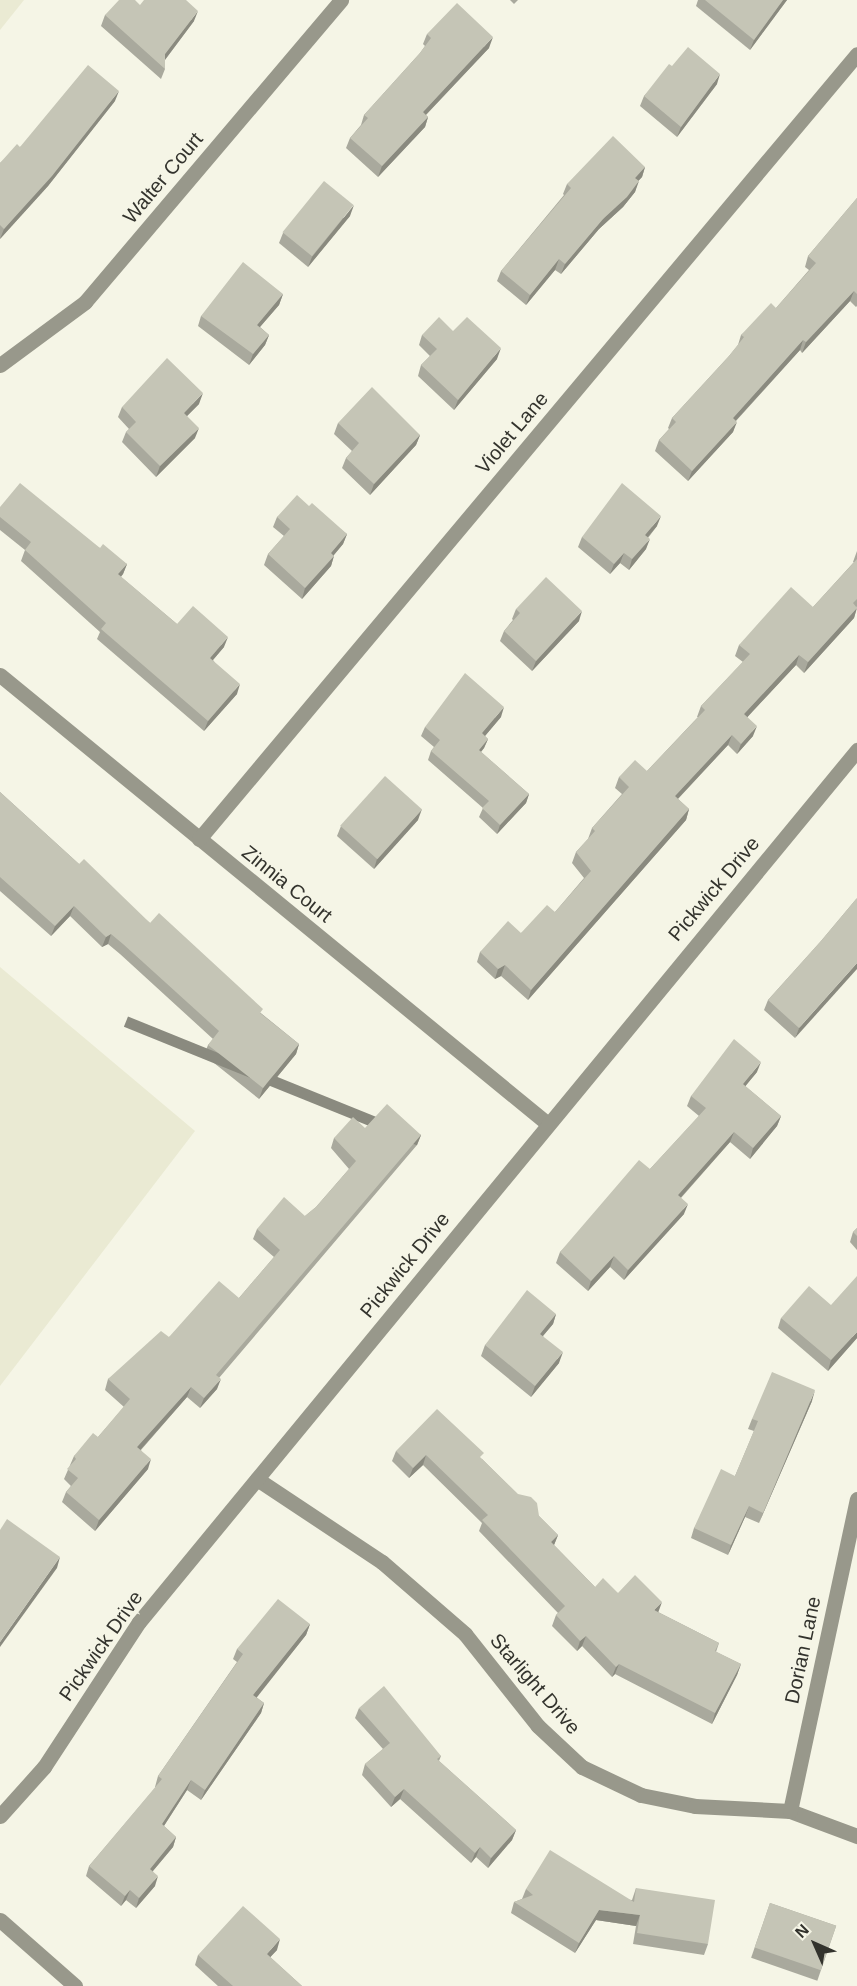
<!DOCTYPE html>
<style>
body{margin:0}
#map{position:relative;width:857px;height:1986px;overflow:hidden;background:#f5f5e6;font-family:Arial,sans-serif}
div>[style]{position:absolute}
.built>*{inset:0;background:#eaead3}
.minor>*{height:15px;margin:-7.5px;padding:0 7.5px;transform-origin:7.5px;border-radius:7.5px;background:#98988b}
.wall>*{inset:0;background:#a9a99d;transform-origin:0 0}
.shaded-wall>*{inset:0;background:#8a8a7f;transform-origin:0 0}
.building>*{inset:0;background:#c5c5b6;transform-origin:0 0}
span{translate:-50% -50%;white-space:nowrap;text-align:center;line-height:1.15;-webkit-text-stroke:5px #f5f5e6;paint-order:stroke}
.street-label{font-size:20px;color:#33332d}
.north{position:absolute;left:785px;top:1914px;width:60px;height:60px;-webkit-text-stroke:4px #f5f5e6;paint-order:stroke;rotate:315deg;font-size:16px;font-weight:700;line-height:24px;text-align:center;color:#33332d}
.north::after{content:'';display:block;margin:auto;width:21px;height:27px;background:#33332d;clip-path:polygon(50% 0,100% 100%,50% 72%,0 100%)}
</style>
<div id="map">
<div class="built">
<div style="clip-path:polygon(0 0,24px 0,0 30px)"></div>
<div style="clip-path:polygon(0 967px,195px 1131px,0 1386px)"></div>
</div>
<div class="minor">
<div style="left:0;top:365px;width:106px;rotate:-36.5deg"></div>
<div style="left:85px;top:302px;width:396px;rotate:-49.7deg"></div>
<div style="left:0;top:675px;width:708px;rotate:39.33deg"></div>
<div style="left:199px;top:839px;width:1024px;rotate:-50.03deg"></div>
<div style="left:257px;top:1479px;width:150px;rotate:33.6deg"></div>
<div style="left:382px;top:1562px;width:110px;rotate:40.9deg"></div>
<div style="left:465px;top:1634px;width:117px;rotate:51.6deg"></div>
<div style="left:538px;top:1726px;width:60px;rotate:43deg"></div>
<div style="left:582px;top:1767px;width:65px;rotate:25.4deg"></div>
<div style="left:641px;top:1795px;width:55px;rotate:11.5deg"></div>
<div style="left:695px;top:1806px;width:95px;rotate:3deg"></div>
<div style="left:790px;top:1811px;width:72px;rotate:20.5deg"></div>
<div style="left:790px;top:1811px;width:319px;rotate:-77.9deg"></div>
<div style="left:0;top:1816px;width:66px;rotate:-48.1deg"></div>
<div style="left:44px;top:1767px;width:173px;rotate:-56.8deg"></div>
<div style="left:139px;top:1622px;width:1130px;rotate:-50.53deg"></div>
<div style="left:0;top:1920px;width:100px;rotate:41.3deg"></div>
</div>
<div class="wall">
<div style="clip-path:polygon(510px 0,518px 0,514px 4px)"></div>
<div style="clip-path:polygon(698px 0,787px 0,750px 50px,696px 6px)"></div>
<div style="clip-path:polygon(140px 5px,194px 21px,165px 60px,165px 69px,161px 79px,101px 26px,105px 15px)"></div>
<div style="clip-path:polygon(427px 34px,489px 48px,426px 115px,428px 117px,425px 127px,378px 177px,346px 148px,350px 138px,361px 125px,364px 115px,420px 53px,425px 46px,423px 44px)"></div>
<div style="clip-path:polygon(672px 66px,717px 84px,677px 137px,640px 106px,644px 96px)"></div>
<div style="clip-path:polygon(115px 101px,48px 186px,0 239px,0 163px,20px 147px)"></div>
<div style="clip-path:polygon(645px 167px,642px 177px,638px 181px,635px 192px,623px 207px,599px 229px,561px 274px,555px 270px,526px 305px,497px 281px,501px 271px,564px 195px,563px 194px,567px 184px)"></div>
<div style="clip-path:polygon(857px 198px,857px 306px,856px 307px,850px 301px,802px 353px,800px 350px,736px 421px,733px 432px,688px 481px,655px 451px,659px 440px,669px 429px,668px 428px,672px 418px,729px 356px,738px 345px,741px 335px,776px 308px,809px 270px,805px 267px,808px 256px)"></div>
<div style="clip-path:polygon(350px 216px,308px 267px,279px 243px,283px 233px)"></div>
<div style="clip-path:polygon(283px 294px,279px 305px,260px 327px,269px 335px,265px 345px,249px 365px,198px 326px,201px 316px)"></div>
<div style="clip-path:polygon(453px 331px,497px 359px,454px 410px,418px 376px,421px 365px,430px 356px,419px 345px,422px 335px)"></div>
<div style="clip-path:polygon(199px 404px,187px 416px,195px 438px,156px 477px,122px 442px,126px 432px,129px 429px,118px 417px,122px 407px)"></div>
<div style="clip-path:polygon(338px 423px,420px 435px,416px 445px,370px 495px,342px 468px,346px 458px,352px 451px,334px 434px)"></div>
<div style="clip-path:polygon(309px 506px,347px 534px,343px 544px,334px 555px,331px 566px,302px 599px,264px 565px,268px 554px,284px 536px,273px 527px,277px 517px)"></div>
<div style="clip-path:polygon(0 507px,100px 548px,127px 564px,123px 574px,121px 577px,177px 624px,224px 647px,213px 660px,237px 694px,204px 731px,97px 639px,100px 632px,21px 561px,25px 550px,0 530px)"></div>
<div style="clip-path:polygon(657px 526px,648px 538px,646px 549px,629px 570px,620px 563px,610px 574px,578px 547px,582px 537px)"></div>
<div style="clip-path:polygon(857px 551px,857px 606px,854px 618px,804px 673px,796px 665px,747px 717px,753px 736px,737px 754px,728px 745px,678px 799px,689px 809px,686px 820px,528px 1000px,501px 976px,495px 979px,477px 962px,480px 952px,521px 933px,555px 912px,584px 878px,572px 863px,576px 852px,588px 839px,592px 828px,622px 794px,615px 788px,619px 777px,647px 771px,698px 717px,697px 717px,701px 706px,743px 662px,735px 656px,739px 645px,813px 607px,854px 562px,853px 562px)"></div>
<div style="clip-path:polygon(516px 609px,579px 621px,532px 671px,500px 641px,504px 631px,513px 620px,512px 619px)"></div>
<div style="clip-path:polygon(501px 717px,485px 736px,488px 739px,484px 748px,481px 752px,529px 794px,526px 803px,497px 834px,479px 817px,483px 808px,428px 760px,431px 751px,434px 747px,421px 736px,425px 727px)"></div>
<div style="clip-path:polygon(0 792px,79px 864px,150px 923px,299px 1044px,296px 1054px,259px 1099px,204px 1055px,208px 1045px,213px 1039px,120px 954px,108px 944px,102px 947px,70px 916px,51px 936px,0 891px)"></div>
<div style="clip-path:polygon(418px 820px,374px 869px,337px 836px,341px 826px)"></div>
<div style="clip-path:polygon(857px 898px,795px 1038px,764px 1010px,768px 1000px,821px 941px)"></div>
<div style="clip-path:polygon(757px 1072px,745px 1086px,781px 1116px,777px 1126px,750px 1159px,730px 1142px,681px 1198px,684px 1214px,624px 1280px,610px 1267px,588px 1291px,556px 1263px,560px 1252px,650px 1169px,699px 1116px,687px 1106px,691px 1096px)"></div>
<div style="clip-path:polygon(365px 1128px,421px 1135px,417px 1145px,219px 1378px,217px 1389px,200px 1408px,187px 1397px,141px 1450px,148px 1469px,95px 1531px,62px 1502px,66px 1492px,71px 1486px,64px 1479px,74px 1456px,98px 1437px,124px 1407px,105px 1390px,108px 1379px,169px 1337px,239px 1298px,274px 1257px,253px 1239px,257px 1229px,305px 1216px,316px 1207px,349px 1169px,331px 1148px,334px 1138px)"></div>
<div style="clip-path:polygon(857px 1228px,857px 1250px,850px 1242px,853px 1232px)"></div>
<div style="clip-path:polygon(556px 1314px,553px 1324px,543px 1336px,559px 1363px,531px 1397px,481px 1356px,485px 1345px)"></div>
<div style="clip-path:polygon(781px 1318px,857px 1338px,828px 1371px,778px 1328px)"></div>
<div style="clip-path:polygon(812px 1401px,759px 1523px,745px 1517px,728px 1555px,691px 1538px,694px 1528px,735px 1476px,754px 1431px,748px 1429px,752px 1419px)"></div>
<div style="clip-path:polygon(396px 1451px,482px 1459px,558px 1535px,554px 1545px,595px 1587px,618px 1593px,658px 1612px,719px 1643px,716px 1652px,741px 1664px,737px 1675px,712px 1724px,615px 1674px,612px 1677px,582px 1646px,577px 1651px,552px 1626px,556px 1615px,558px 1613px,479px 1531px,482px 1523px,423px 1465px,409px 1478px,392px 1461px)"></div>
<div style="clip-path:polygon(310px 1624px,306px 1635px,256px 1697px,264px 1703px,261px 1713px,201px 1800px,187px 1790px,164px 1826px,176px 1837px,173px 1847px,153px 1871px,155px 1886px,136px 1908px,126px 1900px,121px 1906px,86px 1876px,89px 1866px,156px 1787px,155px 1787px,158px 1776px,237px 1662px,233px 1659px,237px 1649px)"></div>
<div style="clip-path:polygon(359px 1708px,441px 1756px,439px 1761px,516px 1830px,512px 1840px,488px 1868px,476px 1857px,471px 1863px,400px 1799px,391px 1807px,362px 1775px,365px 1764px,383px 1749px,355px 1718px)"></div>
<div style="clip-path:polygon(636px 1888px,708px 1944px,704px 1955px,633px 1944px,636px 1926px,596px 1920px,575px 1953px,511px 1913px,514px 1902px,522px 1899px,526px 1889px,632px 1900px)"></div>
<div style="left:770px;top:1903px;width:70px;height:58px;rotate:19deg"></div>
<div style="clip-path:polygon(277px 1950px,270px 1957px,302px 1986px,218px 1986px,195px 1965px,198px 1955px)"></div>
</div>
<div class="shaded-wall">
<div style="clip-path:polygon(783px 0,787px 0,750px 50px,754px 40px)"></div>
<div style="clip-path:polygon(198px 11px,194px 21px,161px 65px,165px 54px)"></div>
<div style="clip-path:polygon(493px 37px,489px 48px,419px 122px,423px 112px)"></div>
<div style="clip-path:polygon(720px 74px,717px 84px,677px 137px,681px 127px)"></div>
<div style="clip-path:polygon(119px 91px,115px 101px,48px 186px,0 239px,4px 229px)"></div>
<div style="clip-path:polygon(428px 117px,425px 127px,378px 177px,382px 166px)"></div>
<div style="clip-path:polygon(645px 167px,642px 177px,632px 188px,635px 178px)"></div>
<div style="clip-path:polygon(639px 181px,635px 192px,623px 207px,599px 229px,561px 274px,565px 264px,603px 219px)"></div>
<div style="clip-path:polygon(354px 205px,350px 216px,308px 267px,312px 257px)"></div>
<div style="clip-path:polygon(559px 259px,555px 270px,526px 305px,530px 295px)"></div>
<div style="clip-path:polygon(854px 291px,850px 301px,802px 353px,806px 342px)"></div>
<div style="clip-path:polygon(283px 294px,279px 305px,253px 335px,257px 325px)"></div>
<div style="clip-path:polygon(269px 335px,265px 345px,249px 365px,253px 354px)"></div>
<div style="clip-path:polygon(803px 340px,800px 350px,729px 428px,733px 418px)"></div>
<div style="clip-path:polygon(501px 348px,497px 359px,454px 410px,458px 400px)"></div>
<div style="clip-path:polygon(203px 393px,199px 404px,180px 423px,184px 413px)"></div>
<div style="clip-path:polygon(737px 422px,733px 432px,688px 481px,692px 471px)"></div>
<div style="clip-path:polygon(199px 428px,195px 438px,156px 477px,160px 466px)"></div>
<div style="clip-path:polygon(420px 435px,416px 445px,370px 495px,374px 484px)"></div>
<div style="clip-path:polygon(661px 516px,657px 526px,641px 545px,645px 535px)"></div>
<div style="clip-path:polygon(347px 534px,343px 544px,327px 563px,331px 553px)"></div>
<div style="clip-path:polygon(650px 539px,646px 549px,629px 570px,632px 559px)"></div>
<div style="clip-path:polygon(624px 553px,620px 563px,610px 574px,614px 564px)"></div>
<div style="clip-path:polygon(334px 556px,331px 566px,302px 599px,305px 588px)"></div>
<div style="clip-path:polygon(127px 564px,123px 574px,114px 584px,118px 574px)"></div>
<div style="clip-path:polygon(857px 608px,854px 618px,804px 673px,808px 662px)"></div>
<div style="clip-path:polygon(582px 611px,579px 621px,532px 671px,536px 661px)"></div>
<div style="clip-path:polygon(228px 637px,224px 647px,206px 668px,210px 658px)"></div>
<div style="clip-path:polygon(799px 655px,796px 665px,741px 724px,744px 714px)"></div>
<div style="clip-path:polygon(240px 684px,237px 694px,204px 731px,208px 721px)"></div>
<div style="clip-path:polygon(504px 707px,501px 717px,479px 743px,482px 733px)"></div>
<div style="clip-path:polygon(757px 726px,753px 736px,737px 754px,741px 744px)"></div>
<div style="clip-path:polygon(732px 735px,728px 745px,671px 806px,675px 796px)"></div>
<div style="clip-path:polygon(488px 739px,484px 748px,475px 759px,479px 750px)"></div>
<div style="clip-path:polygon(529px 794px,526px 803px,497px 834px,500px 825px)"></div>
<div style="clip-path:polygon(422px 809px,418px 820px,374px 869px,377px 859px)"></div>
<div style="clip-path:polygon(689px 809px,686px 820px,528px 1000px,531px 990px)"></div>
<div style="clip-path:polygon(74px 906px,70px 916px,51px 936px,55px 926px)"></div>
<div style="clip-path:polygon(111px 934px,108px 944px,102px 947px,106px 937px)"></div>
<div style="clip-path:polygon(857px 963px,857px 969px,795px 1038px,799px 1028px)"></div>
<div style="clip-path:polygon(505px 965px,501px 976px,495px 979px,498px 969px)"></div>
<div style="clip-path:polygon(299px 1044px,296px 1054px,259px 1099px,263px 1088px)"></div>
<div style="clip-path:polygon(761px 1062px,757px 1072px,739px 1094px,743px 1084px)"></div>
<div style="clip-path:polygon(781px 1116px,777px 1126px,750px 1159px,753px 1148px)"></div>
<div style="clip-path:polygon(734px 1132px,730px 1142px,674px 1205px,678px 1195px)"></div>
<div style="left:421px;top:1135px;width:11px;height:316px;rotate:112deg"></div>
<div style="clip-path:polygon(688px 1204px,684px 1214px,624px 1280px,628px 1270px)"></div>
<div style="clip-path:polygon(614px 1256px,610px 1267px,588px 1291px,591px 1281px)"></div>
<div style="clip-path:polygon(556px 1314px,553px 1324px,536px 1344px,540px 1334px)"></div>
<div style="clip-path:polygon(857px 1332px,857px 1338px,828px 1371px,831px 1360px)"></div>
<div style="clip-path:polygon(563px 1352px,559px 1363px,531px 1397px,535px 1386px)"></div>
<div style="clip-path:polygon(221px 1379px,217px 1389px,200px 1408px,204px 1398px)"></div>
<div style="clip-path:polygon(191px 1387px,187px 1397px,134px 1457px,137px 1447px)"></div>
<div style="clip-path:polygon(815px 1390px,812px 1401px,759px 1523px,763px 1513px)"></div>
<div style="clip-path:polygon(426px 1455px,423px 1465px,409px 1478px,413px 1468px)"></div>
<div style="clip-path:polygon(151px 1459px,148px 1469px,95px 1531px,99px 1520px)"></div>
<div style="clip-path:polygon(749px 1506px,745px 1517px,728px 1555px,731px 1545px)"></div>
<div style="clip-path:polygon(558px 1535px,554px 1545px,551px 1542px)"></div>
<div style="clip-path:polygon(60px 1557px,57px 1568px,0 1647px,0 1642px)"></div>
<div style="clip-path:polygon(662px 1602px,658px 1613px,654px 1610px)"></div>
<div style="clip-path:polygon(310px 1624px,306px 1635px,250px 1706px,253px 1695px)"></div>
<div style="clip-path:polygon(586px 1636px,582px 1646px,577px 1651px,580px 1641px)"></div>
<div style="clip-path:polygon(619px 1664px,615px 1674px,612px 1677px,616px 1667px)"></div>
<div style="clip-path:polygon(741px 1664px,737px 1675px,712px 1724px,715px 1713px)"></div>
<div style="clip-path:polygon(264px 1703px,261px 1713px,201px 1800px,205px 1790px)"></div>
<div style="clip-path:polygon(191px 1780px,187px 1790px,158px 1835px,162px 1824px)"></div>
<div style="clip-path:polygon(404px 1789px,400px 1799px,391px 1807px,395px 1797px)"></div>
<div style="clip-path:polygon(516px 1830px,512px 1840px,488px 1868px,491px 1858px)"></div>
<div style="clip-path:polygon(176px 1837px,173px 1847px,146px 1879px,150px 1869px)"></div>
<div style="clip-path:polygon(480px 1847px,476px 1857px,471px 1863px,475px 1853px)"></div>
<div style="clip-path:polygon(158px 1876px,155px 1886px,136px 1908px,139px 1898px)"></div>
<div style="clip-path:polygon(130px 1890px,126px 1900px,121px 1906px,125px 1896px)"></div>
<div style="clip-path:polygon(599px 1910px,640px 1915px,636px 1926px,596px 1920px,575px 1953px,579px 1943px)"></div>
<div style="clip-path:polygon(280px 1939px,277px 1950px,263px 1965px,267px 1954px)"></div>
</div>
<div class="building">
<div style="clip-path:polygon(119px 0,135px 0,140px 5px,144px 0,186px 0,198px 11px,165px 54px,165px 69px,105px 15px)"></div>
<div style="clip-path:polygon(705px 0,783px 0,754px 40px)"></div>
<div style="clip-path:polygon(457px 3px,493px 37px,423px 112px,428px 117px,382px 166px,350px 138px,368px 118px,364px 115px,420px 53px,431px 38px,427px 34px)"></div>
<div style="clip-path:polygon(688px 47px,720px 74px,681px 127px,644px 96px,669px 64px,672px 66px)"></div>
<div style="clip-path:polygon(88px 65px,119px 91px,52px 176px,4px 229px,0 225px,0 163px,17px 144px,20px 147px)"></div>
<div style="clip-path:polygon(613px 136px,645px 167px,635px 178px,639px 181px,627px 197px,603px 219px,565px 264px,559px 259px,530px 295px,501px 271px,571px 188px,567px 184px)"></div>
<div style="left:324px;top:181px;width:38px;height:66px;rotate:39deg"></div>
<div style="clip-path:polygon(857px 198px,857px 294px,854px 291px,806px 342px,803px 340px,733px 418px,737px 422px,692px 471px,659px 440px,676px 422px,672px 418px,729px 356px,744px 337px,741px 335px,771px 303px,776px 308px,816px 263px,808px 256px)"></div>
<div style="clip-path:polygon(243px 262px,283px 294px,257px 325px,269px 335px,253px 354px,201px 316px)"></div>
<div style="clip-path:polygon(439px 317px,453px 331px,467px 317px,501px 348px,458px 400px,421px 365px,437px 349px,422px 335px)"></div>
<div style="clip-path:polygon(167px 358px,203px 393px,184px 413px,199px 428px,160px 466px,126px 432px,136px 422px,122px 407px)"></div>
<div style="clip-path:polygon(372px 387px,420px 435px,374px 484px,346px 458px,359px 443px,338px 423px)"></div>
<div style="clip-path:polygon(20px 483px,100px 548px,103px 544px,127px 564px,118px 574px,177px 624px,193px 606px,228px 637px,210px 658px,240px 684px,208px 721px,101px 629px,106px 623px,25px 550px,31px 542px,0 517px,0 507px)"></div>
<div style="clip-path:polygon(622px 483px,661px 516px,645px 535px,650px 539px,632px 559px,624px 553px,614px 564px,582px 537px)"></div>
<div style="clip-path:polygon(297px 495px,309px 506px,312px 503px,347px 534px,331px 553px,334px 556px,305px 588px,268px 554px,290px 529px,277px 517px)"></div>
<div style="clip-path:polygon(857px 559px,857px 599px,853px 603px,857px 608px,808px 662px,799px 655px,744px 714px,757px 726px,741px 744px,732px 735px,675px 796px,689px 809px,531px 990px,505px 965px,498px 969px,480px 952px,508px 921px,521px 933px,547px 905px,555px 912px,591px 871px,576px 852px,595px 831px,592px 828px,629px 787px,619px 777px,635px 760px,647px 771px,705px 710px,701px 706px,750px 654px,739px 645px,791px 587px,813px 607px)"></div>
<div style="clip-path:polygon(546px 577px,582px 611px,536px 661px,504px 631px,520px 613px,516px 609px)"></div>
<div style="clip-path:polygon(465px 673px,504px 707px,482px 733px,488px 739px,479px 750px,529px 794px,500px 825px,482px 808px,489px 801px,431px 751px,440px 740px,425px 727px)"></div>
<div style="left:385px;top:776px;width:50px;height:67px;rotate:42deg"></div>
<div style="clip-path:polygon(0 792px,79px 864px,84px 859px,150px 923px,159px 913px,263px 1009px,260px 1013px,299px 1044px,263px 1088px,208px 1045px,219px 1031px,123px 944px,111px 934px,106px 937px,74px 906px,55px 926px,0 877px)"></div>
<div style="clip-path:polygon(857px 898px,857px 963px,799px 1028px,768px 1000px,821px 941px)"></div>
<div style="clip-path:polygon(734px 1039px,761px 1062px,743px 1084px,781px 1116px,753px 1148px,734px 1132px,678px 1195px,688px 1204px,628px 1270px,614px 1256px,591px 1281px,560px 1252px,639px 1160px,650px 1169px,706px 1108px,691px 1096px)"></div>
<div style="clip-path:polygon(387px 1104px,421px 1135px,216px 1375px,221px 1379px,204px 1398px,191px 1387px,137px 1447px,151px 1459px,99px 1520px,66px 1492px,78px 1478px,67px 1469px,76px 1459px,74px 1456px,93px 1433px,98px 1437px,130px 1399px,108px 1379px,161px 1331px,169px 1337px,219px 1281px,239px 1298px,280px 1250px,257px 1229px,284px 1197px,305px 1216px,316px 1207px,356px 1161px,334px 1138px,353px 1117px,365px 1128px)"></div>
<div style="clip-path:polygon(857px 1228px,857px 1236px,853px 1232px)"></div>
<div style="clip-path:polygon(857px 1276px,857px 1332px,831px 1360px,781px 1318px,809px 1286px,831px 1305px)"></div>
<div style="clip-path:polygon(527px 1290px,556px 1314px,540px 1334px,563px 1352px,535px 1386px,485px 1345px)"></div>
<div style="clip-path:polygon(772px 1372px,815px 1390px,763px 1513px,749px 1506px,731px 1545px,694px 1528px,721px 1469px,735px 1476px,758px 1421px,752px 1419px)"></div>
<div style="clip-path:polygon(437px 1409px,484px 1453px,480px 1457px,518px 1494px,531px 1497px,537px 1503px,539px 1516px,558px 1535px,551px 1542px,595px 1587px,603px 1578px,618px 1593px,635px 1575px,662px 1602px,654px 1610px,719px 1643px,715px 1651px,741px 1664px,715px 1713px,619px 1664px,616px 1667px,586px 1636px,580px 1641px,556px 1615px,565px 1606px,482px 1520px,488px 1515px,426px 1455px,413px 1468px,396px 1451px)"></div>
<div style="clip-path:polygon(7px 1519px,60px 1557px,0 1642px,0 1530px)"></div>
<div style="clip-path:polygon(278px 1599px,310px 1624px,253px 1695px,264px 1703px,205px 1790px,191px 1780px,162px 1824px,176px 1837px,150px 1869px,158px 1876px,139px 1898px,130px 1890px,125px 1896px,89px 1866px,162px 1779px,158px 1776px,243px 1654px,237px 1649px)"></div>
<div style="clip-path:polygon(384px 1686px,441px 1756px,437px 1759px,516px 1830px,491px 1858px,480px 1847px,475px 1853px,404px 1789px,395px 1797px,365px 1764px,390px 1743px,359px 1708px)"></div>
<div style="clip-path:polygon(550px 1850px,634px 1902px,636px 1888px,715px 1900px,708px 1944px,637px 1933px,640px 1915px,599px 1910px,579px 1943px,514px 1902px,533px 1895px,526px 1889px)"></div>
<div style="left:770px;top:1903px;width:70px;height:47px;rotate:19deg"></div>
<div style="clip-path:polygon(243px 1906px,280px 1939px,267px 1954px,302px 1986px,233px 1986px,198px 1955px)"></div>
</div>
<div class="street-label">
<span style="left:163px;top:178px;rotate:-50deg">Walter Court</span>
<span style="left:512px;top:433px;rotate:-50deg">Violet Lane</span>
<span style="left:287px;top:884px;rotate:39deg">Zinnia Court</span>
<span style="left:714px;top:889px;rotate:-50deg">Pickwick Drive</span>
<span style="left:405px;top:1265px;rotate:-51deg">Pickwick Drive</span>
<span style="left:101px;top:1646px;rotate:-55deg">Pickwick Drive</span>
<span style="left:803px;top:1650px;rotate:-78deg">Dorian Lane</span>
<span style="left:535px;top:1684px;rotate:49deg">Starlight Drive</span>
</div>
<div class="north">N</div>
</div>
